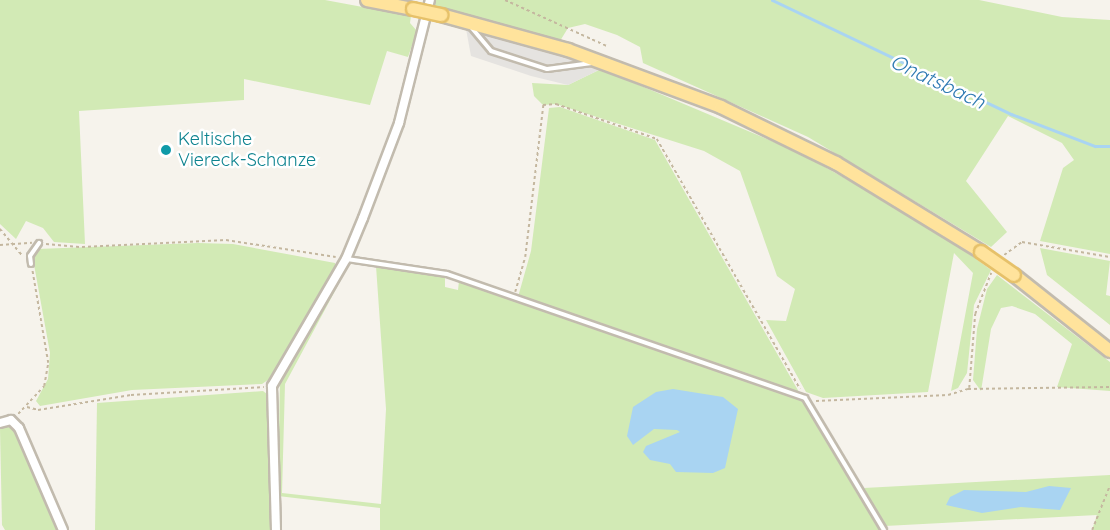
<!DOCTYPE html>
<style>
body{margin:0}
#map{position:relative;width:1110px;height:530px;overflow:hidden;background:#f6f3ec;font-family:Quicksand,sans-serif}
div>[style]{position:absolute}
.green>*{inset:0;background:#d2eab5}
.parking>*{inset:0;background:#e5e3e0}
.water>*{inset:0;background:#a9d4f2}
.stream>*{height:3px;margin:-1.5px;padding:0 1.5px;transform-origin:1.5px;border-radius:1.5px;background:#a9d4f2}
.path>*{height:1.5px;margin-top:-0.75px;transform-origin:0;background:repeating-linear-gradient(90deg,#c4b79f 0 3px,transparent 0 6px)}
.roads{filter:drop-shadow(2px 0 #c2bbae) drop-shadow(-2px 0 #c2bbae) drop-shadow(0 2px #c2bbae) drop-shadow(0 -2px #c2bbae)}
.service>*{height:4px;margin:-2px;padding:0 2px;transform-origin:2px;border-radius:2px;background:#fff}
.minor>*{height:8px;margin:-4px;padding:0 4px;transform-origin:4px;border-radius:4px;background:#fff}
.primary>*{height:12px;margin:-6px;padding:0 6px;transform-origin:6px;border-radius:6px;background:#ffe39c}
.bridges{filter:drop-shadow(2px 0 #e6c16a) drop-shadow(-2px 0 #e6c16a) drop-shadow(0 2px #e6c16a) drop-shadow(0 -2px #e6c16a)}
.primary-bridge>*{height:12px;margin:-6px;padding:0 6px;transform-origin:6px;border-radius:6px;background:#ffe39c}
.dots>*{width:16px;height:16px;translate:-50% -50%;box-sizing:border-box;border:3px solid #fff;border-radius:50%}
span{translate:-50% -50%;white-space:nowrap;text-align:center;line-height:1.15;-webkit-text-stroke:5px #fff;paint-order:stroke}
.culture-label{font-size:18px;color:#0d838f}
.left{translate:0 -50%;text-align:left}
.water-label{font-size:20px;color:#2e7ab2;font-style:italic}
</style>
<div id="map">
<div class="green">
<div style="clip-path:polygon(0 0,325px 0,411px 16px,410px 23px,417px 31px,408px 57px,387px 51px,370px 105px,244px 79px,244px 100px,79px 111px,85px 244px,54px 242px,43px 228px,26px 221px,16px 239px,0 224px)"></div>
<div style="clip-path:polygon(431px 0,979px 0,1062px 17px,1110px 20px,1110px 254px,1040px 241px,1063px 168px,1074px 160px,1062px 143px,1008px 116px,966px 181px,1007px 232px,991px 247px,808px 137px,643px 63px,640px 47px,617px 35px,585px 24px,568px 28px,560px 41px,430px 6px)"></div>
<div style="clip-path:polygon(601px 69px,800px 153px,935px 229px,991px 270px,974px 305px,967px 373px,958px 388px,951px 391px,973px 273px,954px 253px,928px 392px,823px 398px,806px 392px,766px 320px,786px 321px,795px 289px,777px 276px,740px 171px,704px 151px,556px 104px,543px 105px,534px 96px,532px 83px,568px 85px)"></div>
<div style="clip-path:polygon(560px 107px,655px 140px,799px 392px,518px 297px,531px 251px,549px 108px)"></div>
<div style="clip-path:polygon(198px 243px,233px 244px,335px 263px,335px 269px,272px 377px,262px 384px,132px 390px,40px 406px,36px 401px,48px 379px,50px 353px,33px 259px,37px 249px)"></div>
<div style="clip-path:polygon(1040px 248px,1110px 261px,1106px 295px,1110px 296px,1110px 325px,1047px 275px)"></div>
<div style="clip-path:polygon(350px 263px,285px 384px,282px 493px,381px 504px,386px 409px,376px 266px,445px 277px,445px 287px,458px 290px,459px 281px,806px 402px,881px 530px,380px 530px,380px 508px,278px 496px,280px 378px)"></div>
<div style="clip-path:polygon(997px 275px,1110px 362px,1110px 391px,1057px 387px,1072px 344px,1035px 314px,1012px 306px,1001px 308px,991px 329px,981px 391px,973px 380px,977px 329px,987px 289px)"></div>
<div style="clip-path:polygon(263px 391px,267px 394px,270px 421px,271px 530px,95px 530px,97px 403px)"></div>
<div style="clip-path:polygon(7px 426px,19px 433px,60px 530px,5px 530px,2px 525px,0 429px)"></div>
<div style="clip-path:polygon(1110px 475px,1110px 530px,1092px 530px,1097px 515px,885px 526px,864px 488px)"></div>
</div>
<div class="parking">
<div style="clip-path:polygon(466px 29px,566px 56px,601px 69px,568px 85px,531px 76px,471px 56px)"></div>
</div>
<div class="water">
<div style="clip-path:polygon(673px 389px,723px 397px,738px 409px,725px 468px,713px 473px,676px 472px,670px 464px,650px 460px,643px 452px,646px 446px,680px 432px,677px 430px,654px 429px,633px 445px,627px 436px,633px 407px,656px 392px)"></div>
<div style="clip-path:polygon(1049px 486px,1071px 488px,1060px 510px,1021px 507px,982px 513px,946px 505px,950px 497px,964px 490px,1026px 492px)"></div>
</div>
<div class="stream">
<div style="left:772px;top:0;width:265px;rotate:25.5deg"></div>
<div style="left:1011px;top:114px;width:90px;rotate:20.9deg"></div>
<div style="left:1095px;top:146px;width:15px"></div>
</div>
<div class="path">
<div style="left:505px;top:0;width:112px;rotate:24.3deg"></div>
<div style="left:0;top:229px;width:35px;rotate:50deg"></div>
<div style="left:46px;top:244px;width:36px;rotate:5deg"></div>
<div style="left:82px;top:247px;width:144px;rotate:-2.8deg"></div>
<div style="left:226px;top:240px;width:111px;rotate:8.8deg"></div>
<div style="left:0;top:245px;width:32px;rotate:-4deg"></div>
<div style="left:1004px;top:255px;width:22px;rotate:-36deg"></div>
<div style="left:1022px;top:242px;width:89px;rotate:9.7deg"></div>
<div style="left:515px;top:292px;width:36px;rotate:-74deg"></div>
<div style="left:525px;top:257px;width:153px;rotate:-83.2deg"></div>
<div style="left:543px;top:105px;width:13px;rotate:-4deg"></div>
<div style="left:556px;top:104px;width:107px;rotate:19.1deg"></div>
<div style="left:657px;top:139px;width:288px;rotate:60.2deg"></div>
<div style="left:969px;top:388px;width:74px;rotate:-85.4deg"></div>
<div style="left:975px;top:314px;width:44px;rotate:-68.7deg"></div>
<div style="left:816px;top:401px;width:132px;rotate:-2.6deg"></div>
<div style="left:948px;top:395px;width:21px;rotate:-17deg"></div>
<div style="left:968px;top:389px;width:142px;rotate:-0.8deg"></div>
<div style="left:27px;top:407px;width:11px;rotate:15deg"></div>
<div style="left:38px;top:410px;width:94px;rotate:-9.2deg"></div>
<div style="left:131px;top:395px;width:133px;rotate:-3.4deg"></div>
<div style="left:18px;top:414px;width:38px;rotate:-47deg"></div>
<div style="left:44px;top:386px;width:23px;rotate:-80deg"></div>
<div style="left:48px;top:363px;width:95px;rotate:-99.7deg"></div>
<div style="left:1092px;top:530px;width:48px;rotate:-68.2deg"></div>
</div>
<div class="roads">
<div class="service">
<div style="left:471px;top:27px;width:31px;rotate:50deg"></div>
<div style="left:491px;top:51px;width:59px;rotate:17.8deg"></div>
<div style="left:547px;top:69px;width:45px;rotate:-7.6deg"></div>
<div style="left:347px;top:259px;width:101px;rotate:8.5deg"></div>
<div style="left:447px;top:274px;width:379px;rotate:19.1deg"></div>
<div style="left:805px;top:398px;width:154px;rotate:59.1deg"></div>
<div style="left:31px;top:264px;width:8px;rotate:-97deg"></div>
<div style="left:30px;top:256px;width:16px;rotate:-55deg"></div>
</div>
<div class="minor">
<div style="left:0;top:423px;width:11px;rotate:-15deg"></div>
<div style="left:11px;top:420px;width:11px;rotate:45deg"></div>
<div style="left:19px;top:428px;width:111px;rotate:66.7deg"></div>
<div style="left:276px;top:530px;width:144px;rotate:-91.6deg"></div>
<div style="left:272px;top:386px;width:147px;rotate:-59.8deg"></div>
<div style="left:346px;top:259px;width:44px;rotate:-67.5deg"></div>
<div style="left:363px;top:218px;width:102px;rotate:-69.2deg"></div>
<div style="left:399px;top:123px;width:127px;rotate:-75.9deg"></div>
</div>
<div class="primary">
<div style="left:367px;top:0;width:47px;rotate:11.1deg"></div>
<div style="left:441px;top:15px;width:132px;rotate:15.4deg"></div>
<div style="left:568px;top:50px;width:163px;rotate:20.4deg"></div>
<div style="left:721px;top:107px;width:128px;rotate:26deg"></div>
<div style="left:836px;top:163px;width:170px;rotate:31.5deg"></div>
<div style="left:1014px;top:275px;width:122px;rotate:38.4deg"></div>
</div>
</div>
<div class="bridges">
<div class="primary-bridge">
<div style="left:413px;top:9px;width:29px;rotate:12deg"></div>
<div style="left:981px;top:252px;width:40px;rotate:34.9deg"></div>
</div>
</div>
<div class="dots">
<div style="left:166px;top:150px;background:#0f9aa8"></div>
</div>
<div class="culture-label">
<span class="left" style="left:178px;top:150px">Keltische<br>Viereck-Schanze</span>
</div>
<div class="water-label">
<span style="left:938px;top:81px;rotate:25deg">Onatsbach</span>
</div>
</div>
